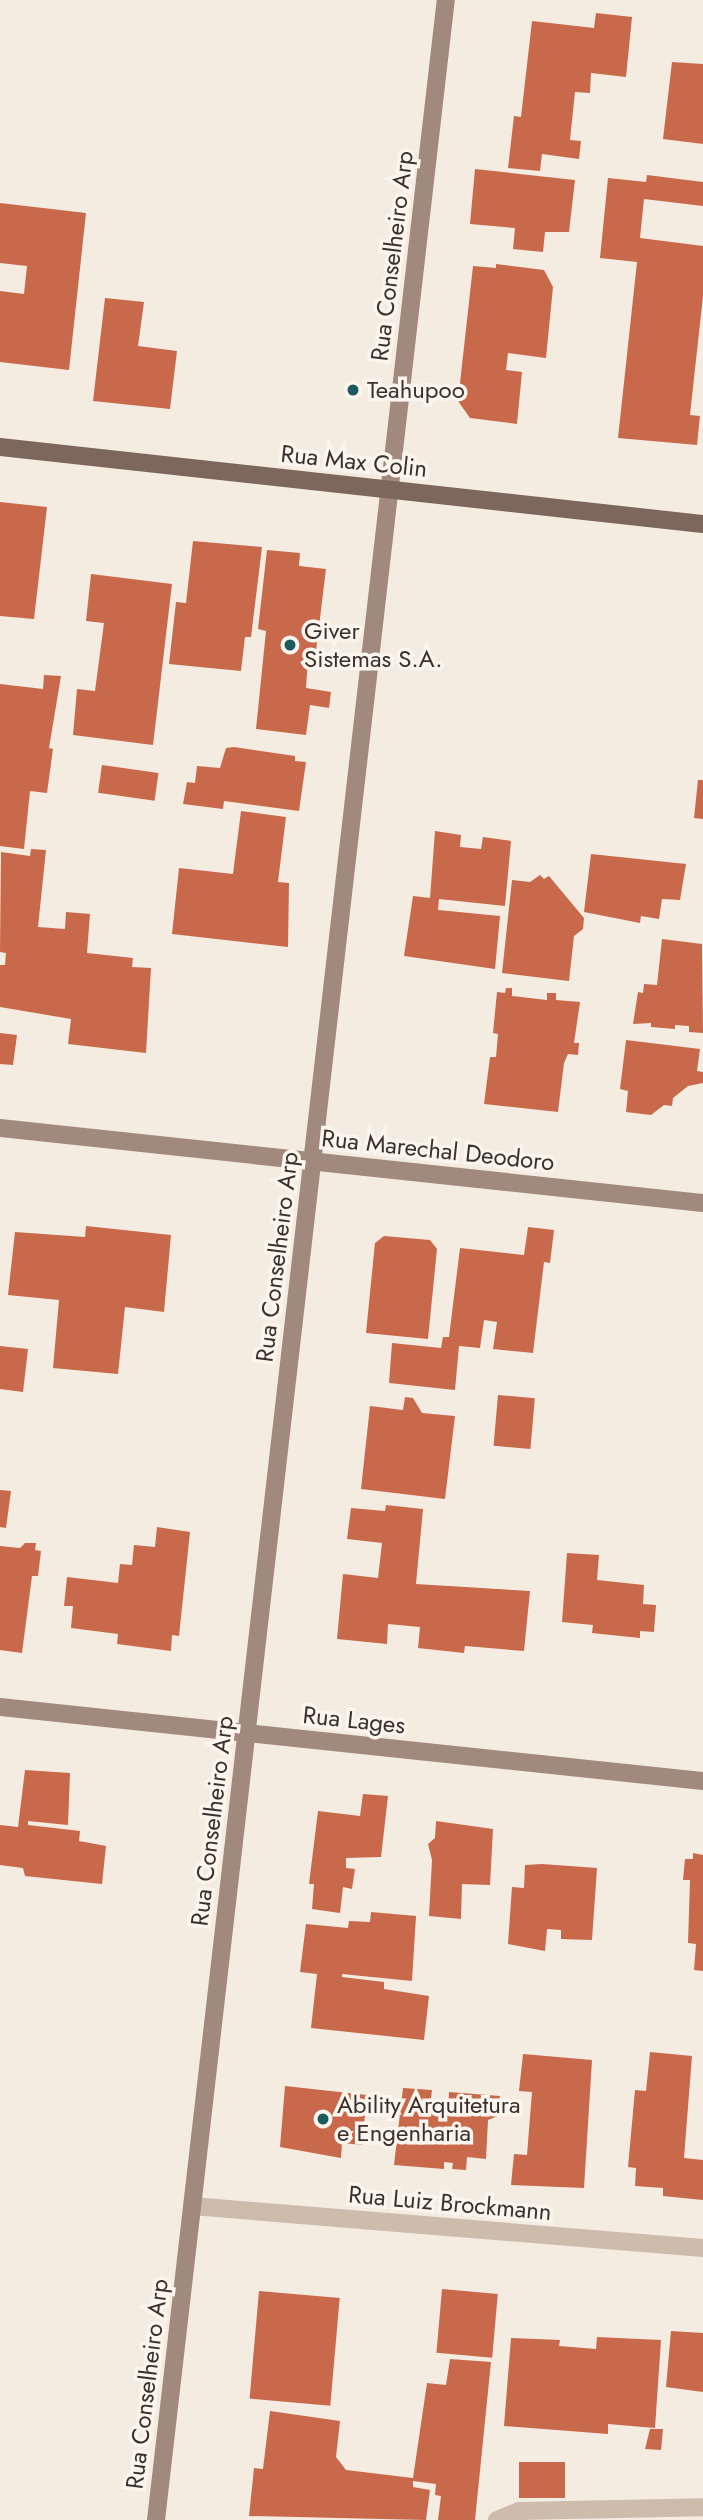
<!DOCTYPE html>
<style>
body{margin:0}
#map{position:relative;width:703px;height:2520px;overflow:hidden;background:#f4ebe1;font-family:Jost,sans-serif}
div>[style]{position:absolute}
.building>*{inset:0;background:#c8694b;transform-origin:0 0}
.street>*{height:18px;margin:-9px;padding:0 9px;transform-origin:9px;border-radius:9px;background:#cdbbac}
.secondary>*{height:18px;margin:-9px;padding:0 9px;transform-origin:9px;border-radius:9px;background:#a18a7d}
.primary>*{height:18px;margin:-9px;padding:0 9px;transform-origin:9px;border-radius:9px;background:#7d675c}
.dots>*{width:19px;height:19px;translate:-50% -50%;box-sizing:border-box;border:4px solid #fbf5ee;border-radius:50%}
span{translate:-50% -50%;white-space:nowrap;text-align:center;line-height:1.15;-webkit-text-stroke:7px #fbf5ee;paint-order:stroke}
.street-label{font-size:24px;color:#3b302b}
.poi-label{font-size:24px;color:#3b302b}
.left{translate:0 -50%;text-align:left}
</style>
<div id="map">
<div class="building">
<div style="clip-path:polygon(596px 13px,632px 17px,626px 77px,591px 73px,590px 93px,575px 92px,570px 140px,581px 141px,579px 159px,542px 154px,540px 171px,508px 168px,514px 116px,521px 117px,532px 21px,594px 28px)"></div>
<div style="clip-path:polygon(672px 62px,703px 64px,703px 144px,663px 139px)"></div>
<div style="clip-path:polygon(475px 169px,575px 180px,569px 232px,545px 232px,543px 252px,513px 249px,515px 228px,470px 224px)"></div>
<div style="clip-path:polygon(647px 175px,703px 182px,703px 206px,644px 199px,640px 238px,703px 246px,703px 296px,690px 415px,700px 416px,697px 445px,618px 438px,637px 262px,600px 258px,608px 178px,646px 182px)"></div>
<div style="clip-path:polygon(0 203px,86px 213px,69px 370px,0 362px,0 291px,24px 294px,27px 266px,0 263px)"></div>
<div style="clip-path:polygon(496px 264px,544px 270px,553px 287px,546px 358px,508px 353px,506px 370px,522px 372px,517px 424px,470px 418px,458px 401px,473px 266px,496px 268px)"></div>
<div style="clip-path:polygon(105px 298px,144px 302px,138px 346px,177px 351px,170px 409px,93px 401px)"></div>
<div style="clip-path:polygon(0 502px,47px 507px,34px 619px,0 616px)"></div>
<div style="clip-path:polygon(193px 541px,262px 547px,251px 637px,245px 637px,241px 671px,169px 664px,176px 602px,186px 603px)"></div>
<div style="clip-path:polygon(267px 550px,300px 553px,299px 566px,326px 569px,315px 659px,308px 658px,306px 688px,331px 692px,329px 708px,310px 705px,306px 735px,256px 729px,266px 631px,258px 629px)"></div>
<div style="clip-path:polygon(91px 574px,172px 584px,153px 745px,73px 735px,77px 689px,95px 691px,104px 623px,86px 621px)"></div>
<div style="clip-path:polygon(44px 675px,61px 676px,49px 748px,53px 749px,47px 793px,30px 791px,24px 849px,0 846px,0 684px,43px 689px)"></div>
<div style="clip-path:polygon(234px 747px,295px 756px,295px 761px,306px 762px,299px 811px,224px 801px,223px 809px,183px 804px,187px 782px,195px 783px,197px 766px,220px 768px,226px 748px)"></div>
<div style="left:102px;top:765px;width:57px;height:28px;rotate:8deg"></div>
<div style="clip-path:polygon(698px 780px,703px 780px,703px 819px,694px 818px)"></div>
<div style="clip-path:polygon(241px 811px,286px 817px,278px 882px,289px 883px,288px 947px,172px 934px,179px 868px,233px 874px)"></div>
<div style="clip-path:polygon(435px 831px,461px 835px,460px 847px,481px 849px,483px 837px,511px 841px,505px 906px,439px 899px,438px 910px,500px 916px,495px 969px,404px 956px,413px 896px,430px 898px)"></div>
<div style="clip-path:polygon(31px 849px,46px 850px,38px 927px,65px 929px,66px 912px,90px 914px,87px 953px,133px 958px,132px 967px,151px 968px,146px 1053px,68px 1044px,71px 1019px,0 1007px,0 965px,5px 965px,6px 953px,0 952px,1px 852px,30px 856px)"></div>
<div style="clip-path:polygon(591px 854px,686px 864px,680px 900px,662px 899px,659px 919px,641px 916px,640px 923px,584px 912px)"></div>
<div style="clip-path:polygon(540px 875px,544px 879px,549px 876px,584px 918px,583px 929px,574px 936px,569px 981px,502px 973px,512px 880px,530px 882px)"></div>
<div style="clip-path:polygon(662px 939px,702px 944px,703px 1033px,689px 1032px,689px 1026px,675px 1025px,675px 1029px,651px 1027px,651px 1023px,633px 1024px,638px 992px,643px 993px,644px 984px,657px 985px)"></div>
<div style="clip-path:polygon(506px 988px,512px 988px,512px 996px,547px 1000px,547px 993px,556px 993px,556px 1000px,580px 1002px,574px 1043px,579px 1043px,578px 1055px,568px 1054px,564px 1063px,558px 1112px,484px 1104px,490px 1057px,496px 1057px,498px 1034px,493px 1033px,497px 992px,505px 993px)"></div>
<div style="clip-path:polygon(0 1033px,17px 1035px,13px 1065px,0 1064px)"></div>
<div style="clip-path:polygon(626px 1040px,700px 1049px,697px 1071px,703px 1072px,703px 1083px,688px 1086px,673px 1098px,672px 1106px,664px 1105px,651px 1115px,626px 1112px,628px 1091px,620px 1089px)"></div>
<div style="clip-path:polygon(86px 1226px,171px 1235px,164px 1312px,125px 1307px,118px 1374px,53px 1368px,59px 1300px,8px 1295px,15px 1232px,85px 1237px)"></div>
<div style="clip-path:polygon(528px 1227px,554px 1230px,550px 1263px,544px 1262px,533px 1353px,493px 1349px,497px 1322px,484px 1320px,480px 1348px,459px 1346px,455px 1390px,389px 1383px,392px 1343px,441px 1348px,443px 1337px,449px 1337px,460px 1248px,524px 1255px)"></div>
<div style="clip-path:polygon(384px 1236px,430px 1240px,437px 1249px,428px 1339px,366px 1333px,375px 1243px)"></div>
<div style="clip-path:polygon(0 1346px,28px 1349px,23px 1392px,0 1389px)"></div>
<div style="left:498px;top:1395px;width:37px;height:51px;rotate:5deg"></div>
<div style="clip-path:polygon(405px 1397px,413px 1398px,422px 1413px,455px 1416px,445px 1499px,361px 1489px,370px 1406px,403px 1410px)"></div>
<div style="clip-path:polygon(0 1490px,11px 1491px,6px 1528px,0 1527px)"></div>
<div style="clip-path:polygon(386px 1505px,423px 1509px,416px 1584px,530px 1591px,524px 1651px,465px 1646px,464px 1653px,418px 1648px,420px 1627px,388px 1624px,387px 1644px,337px 1639px,343px 1574px,378px 1578px,382px 1543px,347px 1539px,351px 1508px,385px 1511px)"></div>
<div style="clip-path:polygon(157px 1527px,190px 1532px,179px 1636px,172px 1635px,171px 1651px,117px 1644px,118px 1634px,71px 1628px,73px 1606px,64px 1606px,67px 1577px,118px 1583px,120px 1564px,132px 1565px,134px 1545px,155px 1547px)"></div>
<div style="clip-path:polygon(25px 1543px,36px 1543px,35px 1550px,41px 1551px,38px 1576px,32px 1576px,22px 1653px,0 1650px,0 1546px,20px 1548px)"></div>
<div style="clip-path:polygon(567px 1553px,599px 1555px,597px 1580px,644px 1585px,643px 1604px,656px 1605px,654px 1632px,640px 1631px,640px 1638px,592px 1633px,593px 1625px,562px 1622px)"></div>
<div style="clip-path:polygon(25px 1770px,70px 1773px,68px 1825px,28px 1821px,28px 1825px,80px 1831px,79px 1841px,106px 1846px,102px 1884px,25px 1876px,23px 1868px,0 1865px,0 1825px,18px 1827px)"></div>
<div style="clip-path:polygon(363px 1794px,388px 1796px,381px 1857px,346px 1858px,346px 1868px,355px 1869px,352px 1889px,343px 1887px,340px 1913px,312px 1909px,314px 1884px,309px 1884px,318px 1811px,360px 1816px)"></div>
<div style="clip-path:polygon(436px 1821px,493px 1829px,490px 1885px,462px 1884px,461px 1919px,429px 1916px,432px 1860px,428px 1844px,435px 1838px)"></div>
<div style="clip-path:polygon(693px 1853px,703px 1855px,703px 1971px,694px 1970px,696px 1944px,688px 1943px,690px 1880px,683px 1880px,685px 1859px,693px 1859px)"></div>
<div style="clip-path:polygon(542px 1864px,597px 1868px,592px 1940px,561px 1939px,561px 1930px,547px 1929px,545px 1951px,508px 1944px,512px 1887px,524px 1888px,525px 1865px)"></div>
<div style="clip-path:polygon(371px 1912px,416px 1916px,412px 1981px,342px 1974px,342px 1977px,384px 1982px,384px 1989px,429px 1996px,424px 2040px,311px 2028px,317px 1974px,300px 1972px,306px 1924px,348px 1928px,349px 1921px,370px 1922px)"></div>
<div style="clip-path:polygon(650px 2052px,692px 2056px,684px 2158px,703px 2160px,703px 2200px,663px 2196px,663px 2188px,635px 2186px,636px 2168px,628px 2167px,635px 2090px,646px 2091px)"></div>
<div style="clip-path:polygon(523px 2054px,592px 2060px,584px 2188px,511px 2185px,514px 2154px,527px 2155px,532px 2092px,519px 2091px)"></div>
<div style="clip-path:polygon(285px 2086px,367px 2095px,362px 2145px,342px 2143px,341px 2158px,280px 2147px)"></div>
<div style="clip-path:polygon(403px 2088px,432px 2090px,430px 2107px,448px 2109px,449px 2092px,500px 2096px,498px 2116px,488px 2120px,486px 2159px,467px 2157px,466px 2170px,452px 2169px,453px 2163px,444px 2162px,444px 2169px,394px 2165px)"></div>
<div style="left:442px;top:2289px;width:56px;height:64px;rotate:5deg"></div>
<div style="left:259px;top:2291px;width:81px;height:108px;rotate:5deg"></div>
<div style="clip-path:polygon(671px 2331px,703px 2333px,703px 2392px,666px 2387px)"></div>
<div style="clip-path:polygon(597px 2337px,661px 2340px,655px 2428px,608px 2424px,608px 2434px,504px 2426px,511px 2338px,560px 2340px,559px 2346px,596px 2349px)"></div>
<div style="clip-path:polygon(450px 2359px,491px 2362px,475px 2520px,438px 2520px,441px 2496px,435px 2495px,436px 2484px,413px 2481px,413px 2487px,430px 2490px,426px 2520px,249px 2516px,254px 2468px,263px 2469px,270px 2411px,340px 2421px,336px 2457px,346px 2470px,413px 2478px,427px 2383px,446px 2385px)"></div>
<div style="clip-path:polygon(650px 2429px,663px 2429px,661px 2450px,645px 2449px)"></div>
<div style="left:519px;top:2462px;width:46px;height:36px"></div>
</div>
<div class="street">
<div style="left:192px;top:2206px;width:513px;rotate:4.7deg"></div>
<div style="left:497px;top:2520px;width:24px;rotate:-22deg"></div>
<div style="left:519px;top:2511px;width:184px;rotate:-1.2deg"></div>
</div>
<div class="secondary">
<div style="left:0;top:1128px;width:707px;rotate:6.09deg"></div>
<div style="left:0;top:1707px;width:707px;rotate:6.01deg"></div>
<div style="left:156px;top:2520px;width:2537px;rotate:-83.44deg"></div>
</div>
<div class="primary">
<div style="left:0;top:447px;width:707px;rotate:6.25deg"></div>
</div>
<div class="dots">
<div style="left:353px;top:390px;background:#1f5a5e"></div>
<div style="left:290px;top:645px;background:#1f5a5e"></div>
<div style="left:323px;top:2119px;background:#1f5a5e"></div>
</div>
<div class="street-label">
<span style="left:392px;top:256px;rotate:-83deg">Rua Conselheiro Arp</span>
<span style="left:354px;top:461px;rotate:6deg">Rua Max Colin</span>
<span style="left:438px;top:1150px;rotate:6deg">Rua Marechal Deodoro</span>
<span style="left:277px;top:1257px;rotate:-83deg">Rua Conselheiro Arp</span>
<span style="left:354px;top:1720px;rotate:6deg">Rua Lages</span>
<span style="left:212px;top:1821px;rotate:-83deg">Rua Conselheiro Arp</span>
<span style="left:450px;top:2203px;rotate:5deg">Rua Luiz Brockmann</span>
<span style="left:147px;top:2384px;rotate:-83deg">Rua Conselheiro Arp</span>
</div>
<div class="poi-label">
<span class="left" style="left:367px;top:390px">Teahupoo</span>
<span class="left" style="left:304px;top:645px">Giver<br>Sistemas S.A.</span>
<span class="left" style="left:337px;top:2119px">Ability Arquitetura<br>e Engenharia</span>
</div>
</div>
